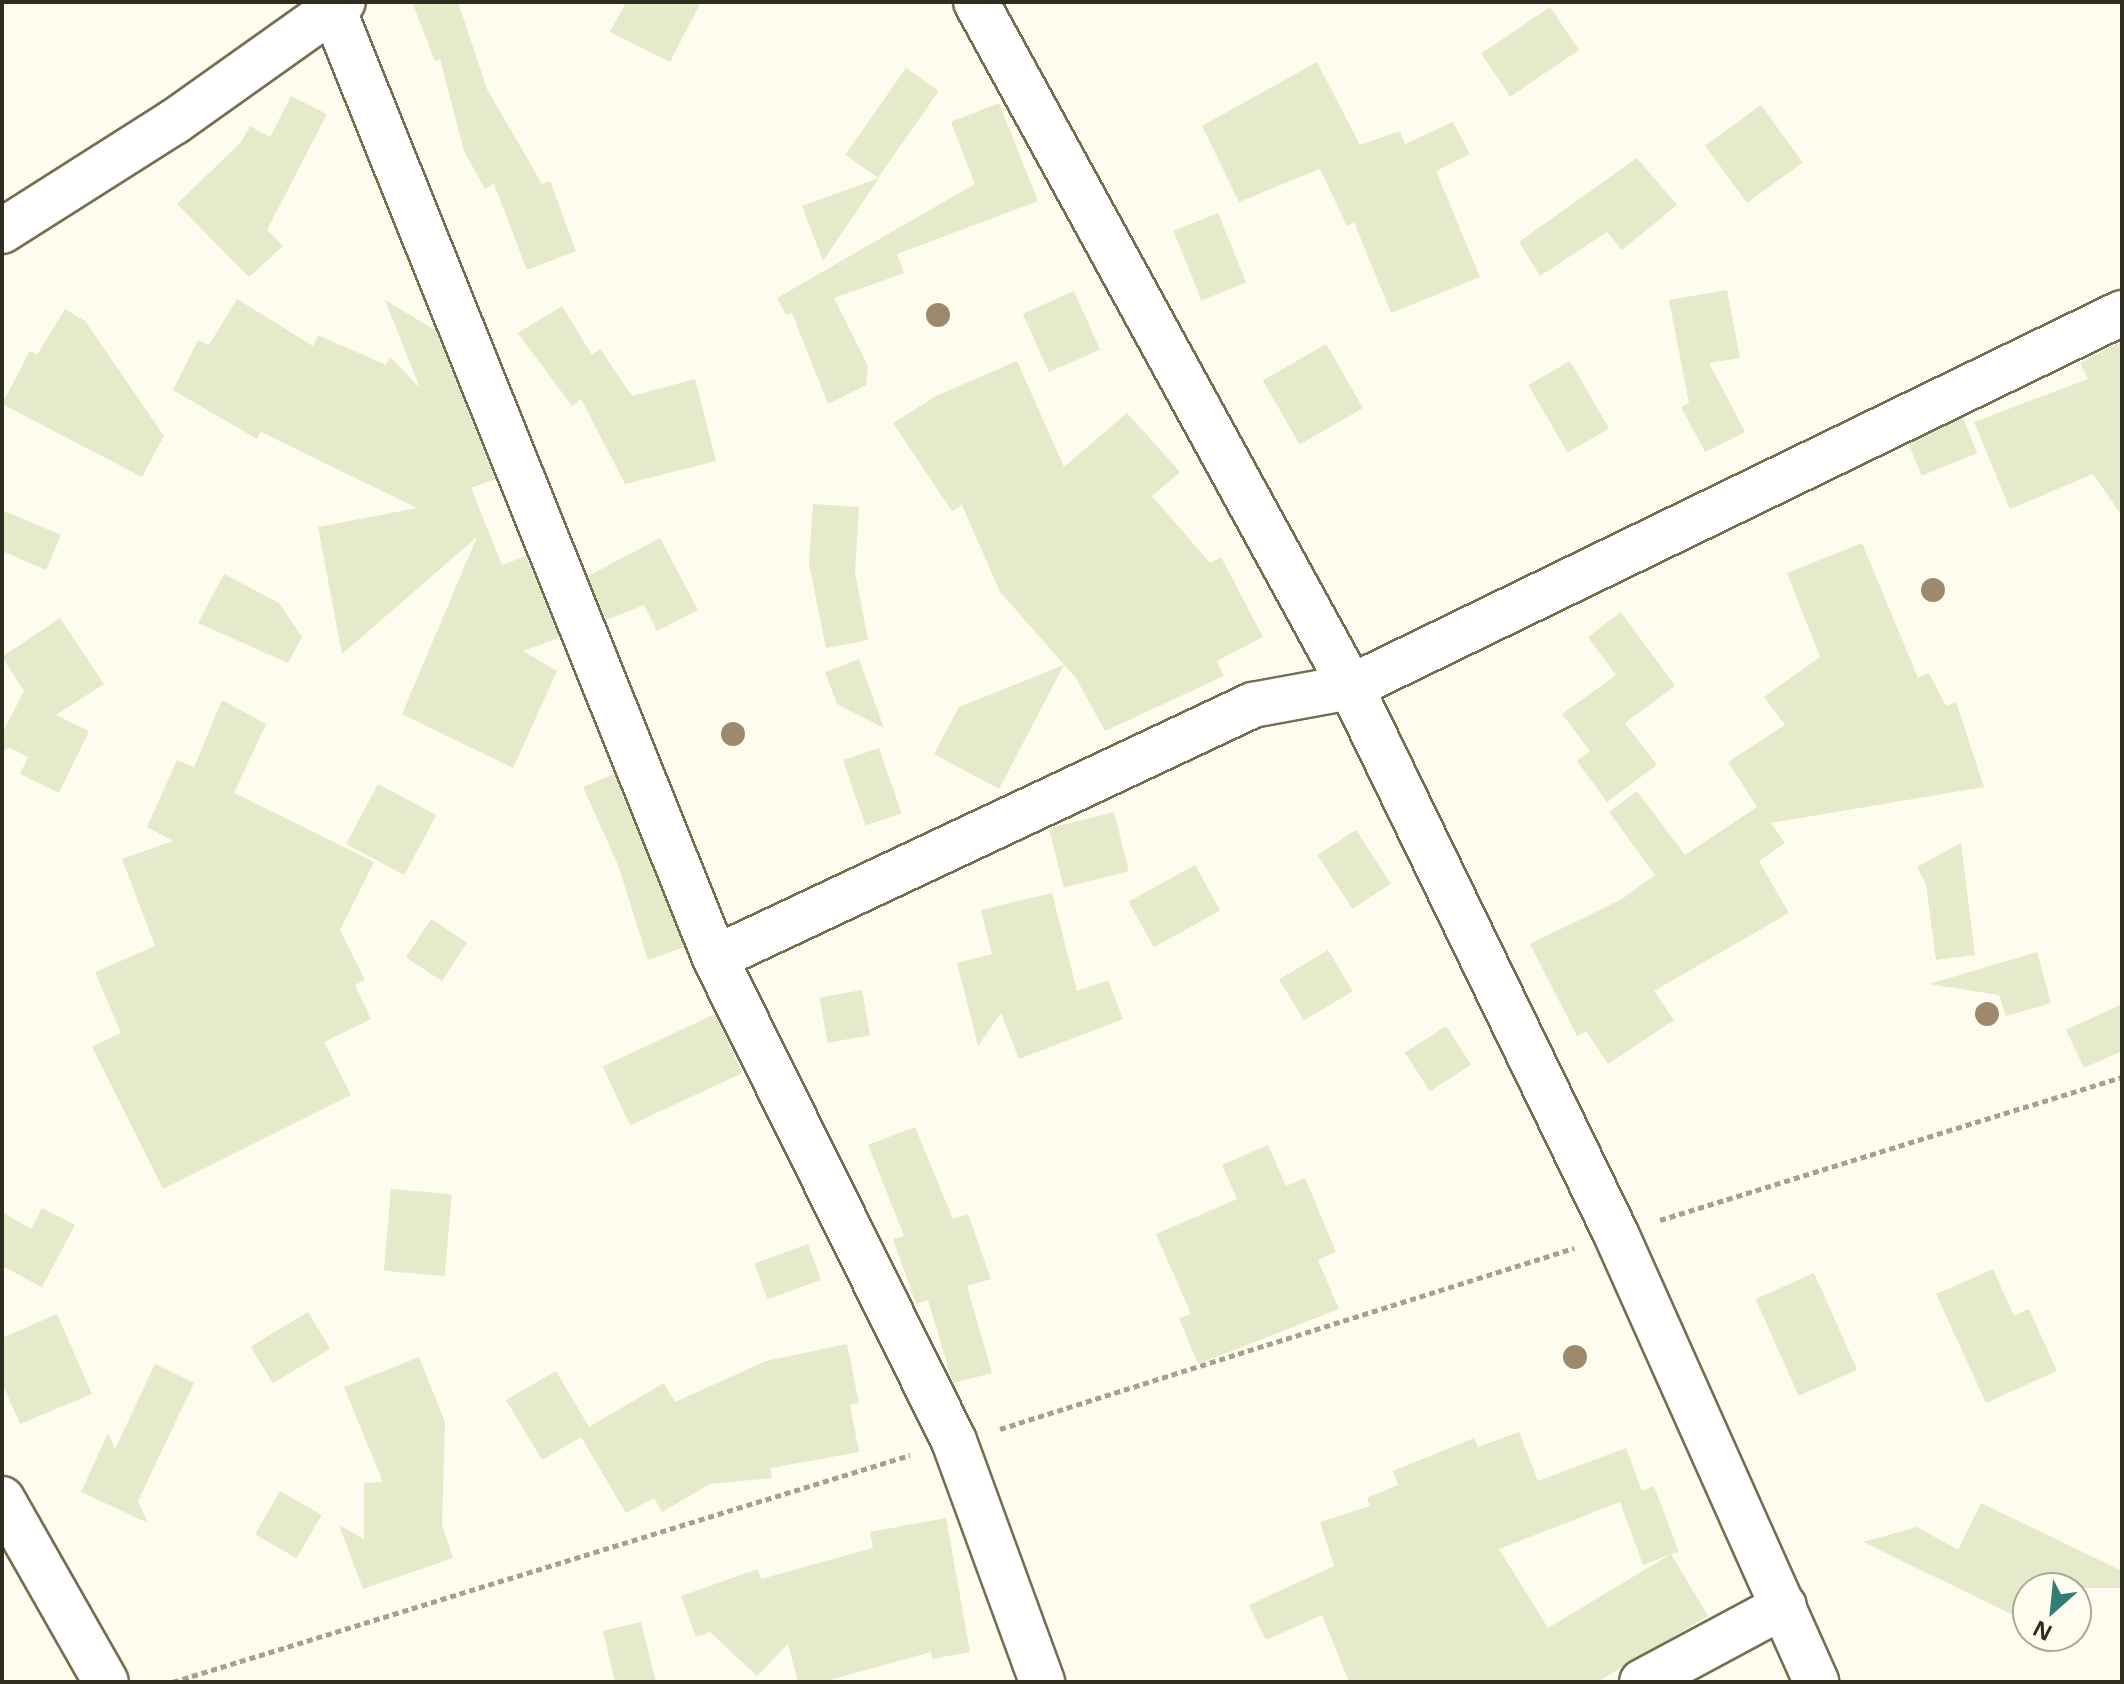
<!DOCTYPE html>
<style>
body{margin:0}
#map{position:relative;width:2124px;height:1684px;overflow:hidden;background:#fefcef;font-family:"Open Sans",sans-serif}
div>[style]{position:absolute}
.building>*{inset:0;background:#e4eaca;transform-origin:0 0}
.path>*{height:5px;margin-top:-2.5px;transform-origin:0;background:repeating-linear-gradient(90deg,#a3a194 0 6px,transparent 0 10px)}
.roads{filter:drop-shadow(2px 0 #756f52) drop-shadow(-2px 0 #756f52) drop-shadow(0 2px #756f52) drop-shadow(0 -2px #756f52)}
.minor>*{height:44px;margin:-22px;padding:0 22px;transform-origin:22px;border-radius:22px;background:#fff}
.trees>*{width:24px;height:24px;margin:-12px;border-radius:50%;background:#9e896d}
span{translate:-50% -50%;white-space:nowrap;text-align:center;line-height:1.15;-webkit-text-stroke:6px #fefcef;paint-order:stroke}
.frame{position:absolute;inset:0;border:4px solid #2f2c20;pointer-events:none}
.north{position:absolute;left:2012px;top:1572px;width:80px;height:80px;box-sizing:border-box;background:#fefcef;border:2px solid #aba99c;border-radius:50%;rotate:207deg;font-size:22px;font-weight:700;line-height:32px;text-align:center;color:#2f2c20}
.north::after{content:'';display:block;margin:auto;width:28px;height:36px;background:#347c76;clip-path:polygon(50% 0,100% 100%,50% 72%,0 100%)}
</style>
<div id="map">
<div class="building">
<div style="clip-path:polygon(412px 2px,458px 2px,487px 89px,542px 184px,550px 181px,576px 251px,527px 270px,494px 184px,485px 189px,464px 151px,440px 59px,435px 61px)"></div>
<div style="clip-path:polygon(626px 2px,701px 2px,670px 62px,610px 32px)"></div>
<div style="left:1550px;top:7px;width:52px;height:83px;rotate:56deg"></div>
<div style="clip-path:polygon(1317px 62px,1360px 145px,1400px 131px,1405px 144px,1453px 122px,1470px 154px,1436px 171px,1480px 277px,1391px 313px,1354px 222px,1347px 226px,1320px 169px,1239px 202px,1202px 126px)"></div>
<div style="left:906px;top:68px;width:40px;height:106px;rotate:35deg"></div>
<div style="clip-path:polygon(291px 96px,327px 114px,267px 230px,283px 246px,249px 277px,177px 204px,241px 142px,250px 126px,270px 137px)"></div>
<div style="clip-path:polygon(999px 103px,1038px 201px,897px 254px,904px 273px,834px 298px,868px 366px,866px 385px,828px 404px,792px 313px,786px 315px,777px 298px,975px 184px,951px 122px)"></div>
<div style="left:1761px;top:105px;width:71px;height:69px;rotate:54deg"></div>
<div style="clip-path:polygon(1637px 158px,1677px 205px,1622px 250px,1607px 232px,1540px 276px,1519px 242px)"></div>
<div style="clip-path:polygon(879px 178px,823px 261px,802px 206px)"></div>
<div style="left:1218px;top:213px;width:75px;height:48px;rotate:68deg"></div>
<div style="clip-path:polygon(1727px 290px,1740px 358px,1709px 363px,1745px 432px,1705px 452px,1681px 407px,1689px 403px,1669px 300px)"></div>
<div style="left:1074px;top:291px;width:64px;height:56px;rotate:66deg"></div>
<div style="clip-path:polygon(237px 299px,313px 346px,318px 335px,386px 365px,390px 357px,420px 388px,385px 300px,435px 330px,495px 479px,471px 488px,502px 565px,526px 556px,559px 638px,523px 651px,557px 671px,513px 768px,402px 714px,477px 537px,342px 654px,318px 527px,417px 508px,261px 432px,257px 439px,173px 390px,198px 340px,209px 345px)"></div>
<div style="clip-path:polygon(562px 306px,592px 355px,600px 349px,632px 396px,695px 379px,716px 461px,625px 484px,581px 399px,572px 406px,518px 333px)"></div>
<div style="clip-path:polygon(65px 309px,85px 321px,164px 436px,142px 477px,2px 404px,30px 351px,37px 355px)"></div>
<div style="clip-path:polygon(2122px 341px,2122px 516px,2093px 474px,2010px 509px,1974px 422px,2088px 379px,2080px 363px)"></div>
<div style="left:1326px;top:344px;width:74px;height:73px;rotate:60deg"></div>
<div style="clip-path:polygon(1017px 361px,1064px 467px,1127px 413px,1180px 472px,1152px 496px,1210px 563px,1221px 557px,1263px 637px,1217px 661px,1224px 676px,1105px 731px,1076px 678px,1000px 592px,962px 505px,952px 511px,893px 423px,936px 396px)"></div>
<div style="left:1570px;top:361px;width:78px;height:48px;rotate:60deg"></div>
<div style="left:1963px;top:418px;width:38px;height:60px;rotate:68deg"></div>
<div style="clip-path:polygon(813px 504px,859px 507px,855px 572px,868px 640px,826px 648px,809px 564px)"></div>
<div style="clip-path:polygon(2px 510px,61px 535px,46px 570px,2px 551px)"></div>
<div style="clip-path:polygon(660px 538px,698px 610px,657px 631px,644px 605px,606px 620px,588px 576px)"></div>
<div style="clip-path:polygon(1862px 543px,1918px 678px,1929px 673px,1946px 706px,1956px 702px,1984px 787px,1771px 823px,1785px 843px,1759px 861px,1789px 913px,1654px 991px,1674px 1020px,1608px 1064px,1586px 1031px,1577px 1036px,1530px 944px,1622px 899px,1655px 875px,1609px 812px,1637px 791px,1685px 855px,1757px 807px,1728px 762px,1785px 725px,1764px 697px,1820px 657px,1787px 573px)"></div>
<div style="clip-path:polygon(224px 574px,279px 603px,302px 637px,288px 663px,198px 623px)"></div>
<div style="clip-path:polygon(1621px 612px,1675px 686px,1625px 723px,1657px 765px,1607px 802px,1577px 761px,1590px 751px,1562px 714px,1616px 675px,1588px 637px)"></div>
<div style="clip-path:polygon(60px 618px,104px 684px,56px 715px,89px 731px,59px 793px,20px 774px,28px 757px,9px 747px,2px 751px,2px 734px,24px 691px,2px 657px)"></div>
<div style="clip-path:polygon(859px 659px,884px 728px,837px 704px,825px 672px)"></div>
<div style="clip-path:polygon(1064px 665px,999px 789px,934px 754px,959px 707px)"></div>
<div style="clip-path:polygon(222px 700px,266px 724px,234px 793px,374px 862px,340px 930px,365px 980px,355px 985px,371px 1019px,324px 1042px,351px 1095px,163px 1189px,92px 1047px,121px 1033px,95px 972px,155px 946px,122px 859px,173px 841px,147px 827px,177px 760px,194px 767px)"></div>
<div style="left:879px;top:748px;width:69px;height:38px;rotate:71deg"></div>
<div style="clip-path:polygon(614px 774px,684px 947px,648px 960px,618px 865px,583px 787px)"></div>
<div style="left:378px;top:784px;width:66px;height:68px;rotate:28deg"></div>
<div style="left:1114px;top:812px;width:61px;height:67px;rotate:76deg"></div>
<div style="left:1356px;top:830px;width:64px;height:46px;rotate:57deg"></div>
<div style="clip-path:polygon(1961px 843px,1975px 955px,1936px 960px,1926px 884px,1917px 867px)"></div>
<div style="left:1195px;top:865px;width:52px;height:76px;rotate:61deg"></div>
<div style="clip-path:polygon(1052px 893px,1077px 991px,1108px 980px,1123px 1019px,1019px 1059px,1001px 1013px,978px 1046px,957px 963px,992px 954px,981px 910px)"></div>
<div style="left:431px;top:919px;width:43px;height:46px;rotate:33deg"></div>
<div style="left:1328px;top:950px;width:48px;height:57px;rotate:59deg"></div>
<div style="clip-path:polygon(2037px 952px,2051px 1003px,2006px 1016px,1999px 995px,1929px 984px)"></div>
<div style="left:862px;top:990px;width:46px;height:43px;rotate:80deg"></div>
<div style="clip-path:polygon(2122px 1004px,2122px 1051px,2084px 1068px,2066px 1030px)"></div>
<div style="left:715px;top:1014px;width:65px;height:124px;rotate:65deg"></div>
<div style="left:1446px;top:1026px;width:46px;height:49px;rotate:57deg"></div>
<div style="clip-path:polygon(915px 1127px,953px 1219px,968px 1214px,991px 1279px,967px 1286px,992px 1373px,953px 1383px,928px 1300px,916px 1304px,893px 1239px,904px 1236px,868px 1145px)"></div>
<div style="clip-path:polygon(1268px 1145px,1286px 1186px,1305px 1178px,1336px 1252px,1318px 1260px,1339px 1309px,1198px 1364px,1179px 1318px,1191px 1314px,1156px 1234px,1237px 1199px,1222px 1165px)"></div>
<div style="left:391px;top:1189px;width:61px;height:82px;rotate:5deg"></div>
<div style="clip-path:polygon(42px 1208px,75px 1225px,42px 1287px,2px 1266px,2px 1212px,31px 1229px)"></div>
<div style="left:808px;top:1244px;width:38px;height:57px;rotate:70deg"></div>
<div style="clip-path:polygon(1993px 1269px,2014px 1316px,2029px 1309px,2057px 1371px,1986px 1403px,1936px 1294px)"></div>
<div style="left:1814px;top:1273px;width:106px;height:64px;rotate:66deg"></div>
<div style="left:308px;top:1312px;width:43px;height:67px;rotate:59deg"></div>
<div style="clip-path:polygon(57px 1314px,92px 1394px,20px 1424px,2px 1383px,2px 1338px)"></div>
<div style="clip-path:polygon(847px 1344px,859px 1403px,850px 1405px,859px 1452px,771px 1468px,772px 1478px,710px 1484px,662px 1512px,654px 1498px,626px 1513px,581px 1437px,542px 1460px,506px 1400px,556px 1371px,589px 1427px,664px 1383px,675px 1402px,766px 1361px)"></div>
<div style="clip-path:polygon(419px 1357px,445px 1422px,442px 1525px,453px 1558px,363px 1589px,339px 1525px,364px 1539px,364px 1483px,383px 1482px,344px 1387px)"></div>
<div style="clip-path:polygon(155px 1364px,194px 1383px,138px 1501px,148px 1523px,81px 1492px,108px 1433px,115px 1449px)"></div>
<div style="clip-path:polygon(evenodd,1519px 1432px,1538px 1481px,1626px 1448px,1642px 1491px,1654px 1486px,1679px 1552px,1671px 1554px,1708px 1616px,1597px 1682px,1349px 1682px,1322px 1615px,1266px 1640px,1249px 1605px,1334px 1566px,1320px 1522px,1370px 1506px,1367px 1498px,1398px 1485px,1393px 1471px,1474px 1438px,1478px 1447px,1519px 1432px,1620px 1502px,1643px 1565px,1671px 1554px,1548px 1628px,1499px 1549px,1620px 1502px)"></div>
<div style="left:280px;top:1491px;width:48px;height:50px;rotate:30deg"></div>
<div style="clip-path:polygon(1981px 1503px,2122px 1571px,2122px 1588px,2028px 1588px,2028px 1622px,1863px 1542px,1917px 1527px,1958px 1550px)"></div>
<div style="clip-path:polygon(946px 1518px,970px 1652px,932px 1659px,931px 1652px,822px 1682px,798px 1682px,788px 1644px,757px 1676px,710px 1632px,696px 1637px,681px 1596px,758px 1569px,761px 1579px,873px 1548px,870px 1532px)"></div>
<div style="clip-path:polygon(641px 1622px,656px 1682px,615px 1682px,603px 1631px)"></div>
</div>
<div class="path">
<div style="left:1660px;top:1220px;width:484px;rotate:-17.2deg"></div>
<div style="left:1000px;top:1429px;width:602px;rotate:-17.5deg"></div>
<div style="left:173px;top:1682px;width:771px;rotate:-17.12deg"></div>
</div>
<div class="roads">
<div class="minor">
<div style="left:976px;top:2px;width:781px;rotate:61.3deg"></div>
<div style="left:1351px;top:687px;width:608px;rotate:64.15deg"></div>
<div style="left:1616px;top:1234px;width:491px;rotate:65.9deg"></div>
<div style="left:333px;top:9px;width:1023px;rotate:68.07deg"></div>
<div style="left:715px;top:958px;width:539px;rotate:63.67deg"></div>
<div style="left:954px;top:1441px;width:257px;rotate:69.9deg"></div>
<div style="left:2px;top:231px;width:204px;rotate:-32.4deg"></div>
<div style="left:174px;top:122px;width:207px;rotate:-35.4deg"></div>
<div style="left:715px;top:958px;width:595px;rotate:-25.19deg"></div>
<div style="left:1253px;top:705px;width:100px;rotate:-10.4deg"></div>
<div style="left:1351px;top:687px;width:857px;rotate:-25.88deg"></div>
<div style="left:2px;top:1499px;width:210px;rotate:60.4deg"></div>
<div style="left:1642px;top:1682px;width:161px;rotate:-28.2deg"></div>
</div>
</div>
<div class="trees">
<div style="left:938px;top:315px"></div>
<div style="left:1933px;top:590px"></div>
<div style="left:733px;top:734px"></div>
<div style="left:1987px;top:1014px"></div>
<div style="left:1575px;top:1357px"></div>
</div>
<div class="frame"></div>
<div class="north">N</div>
</div>
